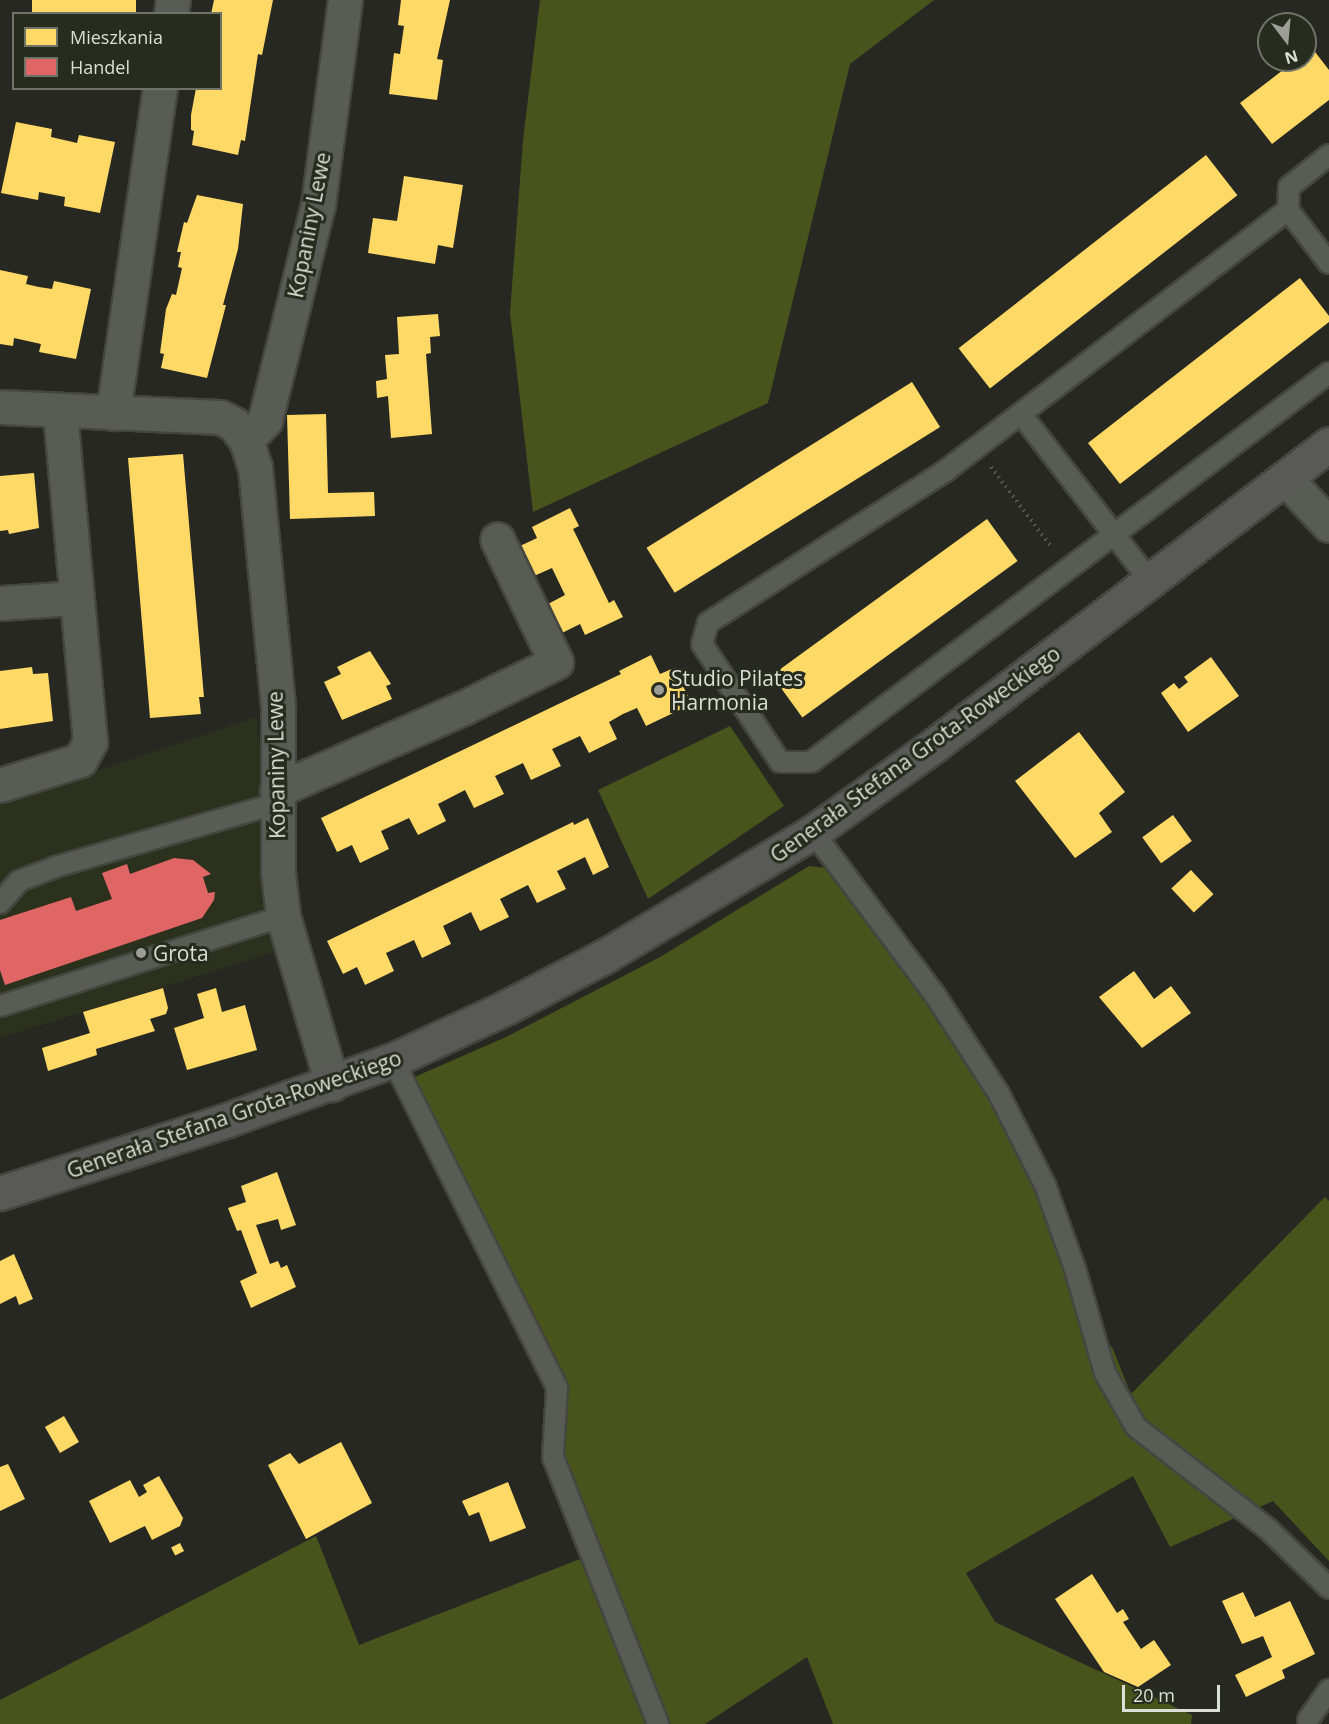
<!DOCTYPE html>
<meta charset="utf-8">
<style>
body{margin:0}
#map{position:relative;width:1329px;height:1724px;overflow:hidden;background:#272822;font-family:"Open Sans",sans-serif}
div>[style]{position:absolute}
.built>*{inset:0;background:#2c311e}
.green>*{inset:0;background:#49531c}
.homes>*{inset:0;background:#ffd966;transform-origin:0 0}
.shops>*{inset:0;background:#e06666}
.path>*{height:4px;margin-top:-2px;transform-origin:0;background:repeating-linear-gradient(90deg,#5b5c58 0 1.5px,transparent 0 6px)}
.roads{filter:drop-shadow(2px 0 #45463f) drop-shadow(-2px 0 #45463f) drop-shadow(0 2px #45463f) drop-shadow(0 -2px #45463f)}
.lane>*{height:20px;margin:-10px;padding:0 10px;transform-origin:10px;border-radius:10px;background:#595b55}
.street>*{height:33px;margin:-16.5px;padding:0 16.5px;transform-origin:16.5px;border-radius:16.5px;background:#595b55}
.secondary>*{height:33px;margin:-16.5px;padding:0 16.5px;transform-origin:16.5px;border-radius:16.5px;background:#595a58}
.dots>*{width:16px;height:16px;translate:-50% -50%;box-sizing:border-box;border:3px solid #282c1e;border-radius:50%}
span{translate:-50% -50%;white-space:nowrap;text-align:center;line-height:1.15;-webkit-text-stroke:6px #282c1e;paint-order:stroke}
.street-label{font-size:21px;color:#dcdfd6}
.poi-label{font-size:21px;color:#dcdfd6}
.left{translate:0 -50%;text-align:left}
.legend{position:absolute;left:12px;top:12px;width:210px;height:78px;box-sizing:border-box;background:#282c1e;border:2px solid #707468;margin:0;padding:8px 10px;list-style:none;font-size:18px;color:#dcdfd6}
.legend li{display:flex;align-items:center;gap:12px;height:30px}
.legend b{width:30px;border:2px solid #707468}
.north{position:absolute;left:1257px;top:12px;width:60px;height:60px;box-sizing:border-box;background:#282c1e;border:2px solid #707468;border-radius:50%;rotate:164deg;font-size:16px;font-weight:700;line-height:24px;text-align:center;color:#dcdfd6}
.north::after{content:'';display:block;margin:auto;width:21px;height:27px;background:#9d9f97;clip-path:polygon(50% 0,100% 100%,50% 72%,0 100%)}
.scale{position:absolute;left:1122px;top:1685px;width:98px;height:27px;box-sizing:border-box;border:3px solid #dcdfd6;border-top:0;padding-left:8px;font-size:18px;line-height:21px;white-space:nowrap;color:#dcdfd6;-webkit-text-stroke:4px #282c1e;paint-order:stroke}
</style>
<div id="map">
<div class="built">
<div style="clip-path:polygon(257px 717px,278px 951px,0 1038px,0 803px)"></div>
</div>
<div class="green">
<div style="clip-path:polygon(540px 0,934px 0,850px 64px,768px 403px,533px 512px,510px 313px,523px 140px)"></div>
<div style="clip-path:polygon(730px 726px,784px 806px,648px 899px,598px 790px)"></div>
<div style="clip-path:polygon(809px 866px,826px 868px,930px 999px,991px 1098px,1039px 1191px,1083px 1324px,1112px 1347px,1131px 1394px,1325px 1197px,1329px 1201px,1329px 1561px,1273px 1501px,1170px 1547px,1133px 1476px,966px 1573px,995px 1622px,1192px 1715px,1191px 1724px,833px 1724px,807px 1657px,705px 1724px,671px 1724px,564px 1453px,567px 1386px,410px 1079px,506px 1037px,660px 957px)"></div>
<div style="clip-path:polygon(316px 1536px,359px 1645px,580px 1559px,645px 1724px,0 1724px,0 1700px)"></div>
</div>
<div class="homes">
<div style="left:32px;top:0;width:104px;height:14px"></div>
<div style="clip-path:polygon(214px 0,273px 0,262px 55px,258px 54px,245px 141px,241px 140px,238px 155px,192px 145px,194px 131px,191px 130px,191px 115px,196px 88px,220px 88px,220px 14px,211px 14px)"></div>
<div style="clip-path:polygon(401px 0,450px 0,437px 59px,443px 60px,437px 100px,389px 94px,394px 53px,400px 54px,404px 26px,398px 25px)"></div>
<div style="clip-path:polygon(1312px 48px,1329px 70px,1329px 100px,1272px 144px,1240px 103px,1296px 60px,1305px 60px,1305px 53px)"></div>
<div style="clip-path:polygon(16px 122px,52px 129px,51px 137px,77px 143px,79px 135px,115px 142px,100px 213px,64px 206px,65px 197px,39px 192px,38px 200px,1px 193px)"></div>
<div style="left:1206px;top:155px;width:51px;height:314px;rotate:52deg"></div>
<div style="clip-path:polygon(404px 176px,463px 185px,453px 248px,438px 245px,435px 264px,368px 253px,373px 218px,397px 221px)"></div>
<div style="clip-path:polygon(197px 195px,243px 204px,238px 249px,223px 305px,226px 305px,207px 378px,161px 368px,164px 354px,160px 353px,166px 309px,172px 294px,176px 295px,182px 268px,178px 267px,181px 252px,177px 252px,184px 222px,187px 223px)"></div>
<div style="clip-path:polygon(0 270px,28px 276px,26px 284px,39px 287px,52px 289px,54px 281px,91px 289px,76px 359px,39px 352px,41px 344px,14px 338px,13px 346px,0 344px)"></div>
<div style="clip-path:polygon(1300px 278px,1329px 316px,1329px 322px,1120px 484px,1088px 443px)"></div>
<div style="clip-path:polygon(438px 314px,440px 336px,430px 337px,431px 353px,426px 354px,432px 434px,391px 438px,388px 396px,377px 398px,376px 381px,387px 379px,385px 355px,399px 354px,397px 317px)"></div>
<div style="left:912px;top:382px;width:53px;height:313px;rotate:58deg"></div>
<div style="clip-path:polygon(326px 414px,328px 493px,374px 492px,375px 516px,290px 519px,287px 415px)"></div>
<div style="clip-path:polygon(183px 454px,204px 697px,199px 697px,201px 714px,150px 718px,128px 458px)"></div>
<div style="clip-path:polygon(34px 473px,39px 528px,9px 534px,8px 530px,0 531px,0 476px)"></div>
<div style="clip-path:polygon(570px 508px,579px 526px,573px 529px,577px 537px,609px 603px,614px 600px,623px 617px,585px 635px,580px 624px,562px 633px,548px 604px,565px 595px,552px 568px,534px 576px,520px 546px,537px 538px,532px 527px)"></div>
<div style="left:987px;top:519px;width:52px;height:266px;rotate:54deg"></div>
<div style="clip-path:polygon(370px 651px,391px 684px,386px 686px,392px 699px,342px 720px,324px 682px,341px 674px,337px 667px)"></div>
<div style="clip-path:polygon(651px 655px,660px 674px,674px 668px,692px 704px,646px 726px,637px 708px,623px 714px,609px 722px,617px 739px,589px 753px,580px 736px,552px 749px,561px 766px,531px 780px,523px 763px,495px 776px,504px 794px,474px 808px,465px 790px,438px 804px,446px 821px,418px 835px,409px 818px,381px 831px,389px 849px,360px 863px,352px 845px,337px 852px,321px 818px,621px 674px,619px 671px)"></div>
<div style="clip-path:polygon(1211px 657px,1239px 696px,1188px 732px,1161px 693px,1174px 683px,1179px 689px,1188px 682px,1184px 677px)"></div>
<div style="clip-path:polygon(32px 667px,33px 674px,48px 673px,53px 721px,0 729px,0 671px)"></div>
<div style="clip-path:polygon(1079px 732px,1125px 792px,1099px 813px,1112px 832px,1075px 858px,1015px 781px)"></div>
<div style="left:1173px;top:815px;width:32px;height:38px;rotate:54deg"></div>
<div style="clip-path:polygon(588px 818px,609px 867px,593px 875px,585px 857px,557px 871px,566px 889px,537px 903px,528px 885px,500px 899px,509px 917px,480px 931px,471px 912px,443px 926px,451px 944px,422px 958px,414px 940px,386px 953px,394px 971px,365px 985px,357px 967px,343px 974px,327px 941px,573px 822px,574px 825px)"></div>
<div style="left:1191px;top:870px;width:33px;height:27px;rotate:47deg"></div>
<div style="clip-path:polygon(1134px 971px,1154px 999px,1171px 986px,1191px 1013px,1142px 1048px,1099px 997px)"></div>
<div style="clip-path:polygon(163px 988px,168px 1008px,166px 1014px,150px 1019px,155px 1031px,96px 1049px,97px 1055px,48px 1071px,42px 1048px,90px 1033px,83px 1012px)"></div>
<div style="clip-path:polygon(216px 988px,222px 1012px,245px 1005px,257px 1050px,187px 1070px,174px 1028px,204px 1018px,197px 994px)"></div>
<div style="clip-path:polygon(277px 1172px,296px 1225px,281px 1230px,278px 1219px,256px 1225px,270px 1264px,278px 1261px,281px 1268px,287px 1265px,296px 1287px,251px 1308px,240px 1281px,257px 1273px,241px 1230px,237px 1231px,228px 1208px,246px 1202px,241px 1186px)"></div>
<div style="clip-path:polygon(14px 1254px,33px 1299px,19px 1305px,16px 1296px,0 1304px,0 1261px)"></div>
<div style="left:64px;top:1416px;width:30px;height:22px;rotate:60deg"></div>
<div style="clip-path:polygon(341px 1442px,372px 1503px,306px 1539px,268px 1465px,290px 1453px,299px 1464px)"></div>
<div style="clip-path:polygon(8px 1464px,25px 1499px,0 1511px,0 1467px)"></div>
<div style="clip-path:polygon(159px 1476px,183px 1518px,180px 1526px,152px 1540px,145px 1526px,110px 1543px,89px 1501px,130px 1480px,139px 1497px,147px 1492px,143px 1485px)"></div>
<div style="clip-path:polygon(508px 1482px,526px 1528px,490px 1542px,479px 1512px,469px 1516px,462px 1501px)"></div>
<div style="left:180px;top:1543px;width:9px;height:10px;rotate:63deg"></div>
<div style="clip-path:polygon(1092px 1574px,1117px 1613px,1123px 1609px,1129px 1619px,1123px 1622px,1141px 1649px,1154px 1640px,1171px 1665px,1138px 1687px,1104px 1672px,1055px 1599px)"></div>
<div style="clip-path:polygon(1243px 1592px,1255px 1617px,1290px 1601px,1315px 1654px,1282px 1670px,1285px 1678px,1246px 1697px,1235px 1675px,1272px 1657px,1263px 1636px,1242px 1644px,1222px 1601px)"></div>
</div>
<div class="shops">
<div style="clip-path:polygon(174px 858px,193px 860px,211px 874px,203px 877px,208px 893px,215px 892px,214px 900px,202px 918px,5px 985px,0 970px,0 920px,71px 897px,76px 911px,112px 899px,102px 873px,127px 864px,130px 874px)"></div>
</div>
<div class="path">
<div style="left:991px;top:467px;width:101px;rotate:53deg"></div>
</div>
<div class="roads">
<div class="lane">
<div style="left:1329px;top:155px;width:51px;rotate:141.3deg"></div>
<div style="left:1289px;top:187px;width:23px;rotate:92deg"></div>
<div style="left:1288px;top:210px;width:67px;rotate:52.3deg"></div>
<div style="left:1288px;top:210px;width:429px;rotate:142.7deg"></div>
<div style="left:947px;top:470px;width:284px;rotate:147.4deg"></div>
<div style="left:708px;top:623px;width:22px;rotate:106deg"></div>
<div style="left:702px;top:644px;width:141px;rotate:56.5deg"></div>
<div style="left:780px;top:762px;width:31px"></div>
<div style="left:811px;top:762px;width:648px;rotate:-36.91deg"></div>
<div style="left:1021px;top:414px;width:211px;rotate:52.3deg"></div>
<div style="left:813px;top:832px;width:204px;rotate:53.2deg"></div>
<div style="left:935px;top:995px;width:118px;rotate:57.1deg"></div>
<div style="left:999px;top:1094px;width:102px;rotate:63.2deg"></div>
<div style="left:1045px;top:1185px;width:89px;rotate:70.3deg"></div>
<div style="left:1075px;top:1269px;width:108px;rotate:73.9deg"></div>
<div style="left:1105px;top:1373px;width:62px;rotate:60.1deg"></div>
<div style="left:1136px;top:1427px;width:167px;rotate:37.7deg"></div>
<div style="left:1268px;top:1529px;width:85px;rotate:44deg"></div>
<div style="left:0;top:903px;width:29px;rotate:-49deg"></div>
<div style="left:19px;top:881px;width:39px;rotate:-21deg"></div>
<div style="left:55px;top:867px;width:232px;rotate:-16deg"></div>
<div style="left:0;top:1006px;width:297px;rotate:-17.6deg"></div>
<div style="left:393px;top:1060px;width:367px;rotate:63.4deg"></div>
<div style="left:557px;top:1388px;width:69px;rotate:93.3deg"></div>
<div style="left:553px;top:1457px;width:287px;rotate:68.5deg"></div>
<div style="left:1308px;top:1720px;width:37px;rotate:-55deg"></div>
</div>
<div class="street">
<div style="left:171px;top:14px;width:14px;rotate:-82deg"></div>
<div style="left:0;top:407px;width:220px;rotate:2.6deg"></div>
<div style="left:220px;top:417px;width:16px;rotate:27deg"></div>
<div style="left:234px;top:424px;width:20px;rotate:53deg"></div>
<div style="left:246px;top:440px;width:28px;rotate:72deg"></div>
<div style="left:255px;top:467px;width:242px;rotate:84.5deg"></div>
<div style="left:278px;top:708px;width:164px;rotate:90deg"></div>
<div style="left:278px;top:872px;width:44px;rotate:83.5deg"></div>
<div style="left:283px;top:916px;width:175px;rotate:73.7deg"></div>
<div style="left:113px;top:413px;width:328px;rotate:-81.8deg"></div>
<div style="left:246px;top:440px;width:28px;rotate:-46deg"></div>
<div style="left:265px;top:420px;width:221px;rotate:-76.2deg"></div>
<div style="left:318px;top:205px;width:207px;rotate:-82.5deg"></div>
<div style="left:1285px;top:478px;width:64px;rotate:46.9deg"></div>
<div style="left:0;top:603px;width:74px;rotate:-3.9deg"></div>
<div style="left:0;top:785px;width:84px;rotate:-17.4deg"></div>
<div style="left:80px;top:760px;width:21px;rotate:-61deg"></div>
<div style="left:90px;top:742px;width:332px;rotate:-95.2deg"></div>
<div style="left:277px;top:790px;width:203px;rotate:-23.8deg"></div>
<div style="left:463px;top:708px;width:104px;rotate:-26.3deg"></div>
<div style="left:556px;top:662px;width:136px;rotate:-115.6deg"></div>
</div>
<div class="secondary">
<div style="left:0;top:1193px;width:238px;rotate:-17.8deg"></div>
<div style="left:227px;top:1120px;width:177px;rotate:-19.9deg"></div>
<div style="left:393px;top:1060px;width:126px;rotate:-24.9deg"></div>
<div style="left:507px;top:1007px;width:110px;rotate:-27.5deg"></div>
<div style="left:605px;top:956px;width:242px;rotate:-30.8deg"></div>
<div style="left:813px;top:832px;width:148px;rotate:-35.6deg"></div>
<div style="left:933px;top:746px;width:498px;rotate:-37.3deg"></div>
</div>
</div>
<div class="dots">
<div style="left:659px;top:690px;background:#9d9f97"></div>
<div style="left:141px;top:953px;background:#9d9f97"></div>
</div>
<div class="street-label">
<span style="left:309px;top:225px;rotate:-79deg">Kopaniny Lewe</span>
<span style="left:915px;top:754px;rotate:-36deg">Generała Stefana Grota-Roweckiego</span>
<span style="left:276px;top:765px;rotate:-91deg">Kopaniny Lewe</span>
<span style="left:234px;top:1114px;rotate:-19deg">Generała Stefana Grota-Roweckiego</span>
</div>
<div class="poi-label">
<span class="left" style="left:671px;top:690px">Studio Pilates<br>Harmonia</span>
<span class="left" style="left:153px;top:953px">Grota</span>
</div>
<ul class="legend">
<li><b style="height:16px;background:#ffd966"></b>Mieszkania</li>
<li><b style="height:16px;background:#e06666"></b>Handel</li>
</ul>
<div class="north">N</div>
<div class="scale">20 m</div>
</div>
